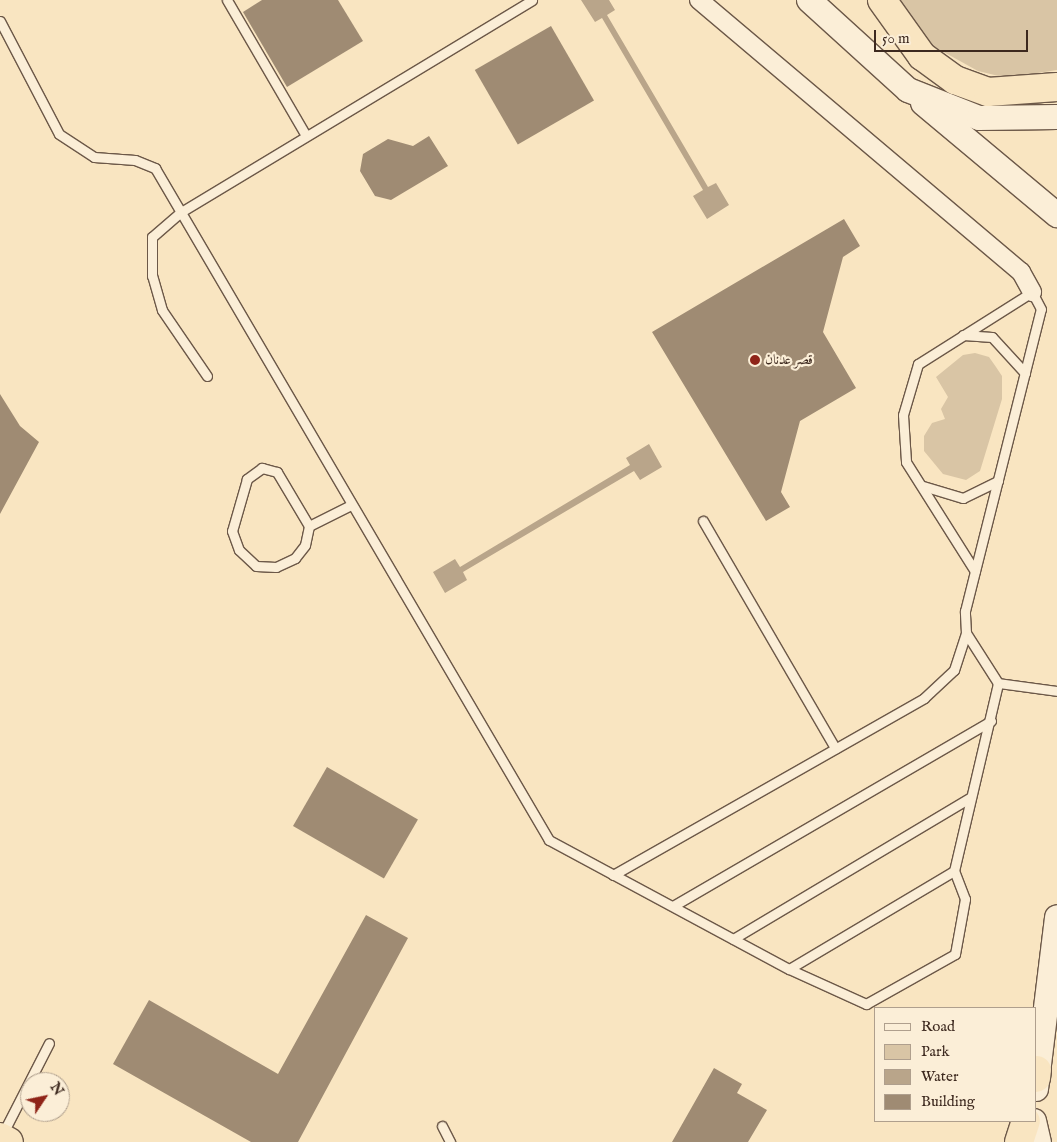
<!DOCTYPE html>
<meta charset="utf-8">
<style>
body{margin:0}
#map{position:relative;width:1057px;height:1142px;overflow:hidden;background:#f9e5c1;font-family:"IM FELL English",Amiri,serif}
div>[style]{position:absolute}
.green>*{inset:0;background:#d9c5a5}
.water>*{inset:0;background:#b9a58a}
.building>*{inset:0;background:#9f8b73;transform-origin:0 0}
.roads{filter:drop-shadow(1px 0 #6c5848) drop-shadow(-1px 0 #6c5848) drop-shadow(0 1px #6c5848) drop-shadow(0 -1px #6c5848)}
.service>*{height:9px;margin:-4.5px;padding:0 4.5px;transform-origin:4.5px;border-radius:4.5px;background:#fbeed7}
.minor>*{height:18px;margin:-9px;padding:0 9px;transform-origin:9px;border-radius:9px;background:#fbeed7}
.secondary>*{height:24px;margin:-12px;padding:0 12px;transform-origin:12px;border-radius:12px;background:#fbeed7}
.motorway>*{height:28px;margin:-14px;padding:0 14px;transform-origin:14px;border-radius:14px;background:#f9e5c1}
.dots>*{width:14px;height:14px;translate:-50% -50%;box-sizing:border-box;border:2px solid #fbeed7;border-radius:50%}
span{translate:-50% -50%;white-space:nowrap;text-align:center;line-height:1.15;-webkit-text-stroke:4.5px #fbeed7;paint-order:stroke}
.poi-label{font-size:14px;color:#3d291f}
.left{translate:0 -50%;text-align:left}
.legend{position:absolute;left:874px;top:1007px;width:162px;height:115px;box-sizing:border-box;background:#fbeed7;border:1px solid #af9f8d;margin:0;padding:6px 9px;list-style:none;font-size:15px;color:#3d291f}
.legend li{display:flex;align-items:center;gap:10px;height:25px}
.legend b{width:25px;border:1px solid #af9f8d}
.north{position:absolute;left:20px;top:1072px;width:50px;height:50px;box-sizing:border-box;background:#fbeed7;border:1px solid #af9f8d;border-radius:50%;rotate:56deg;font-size:14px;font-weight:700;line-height:20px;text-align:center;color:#3d291f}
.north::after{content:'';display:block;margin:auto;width:18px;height:22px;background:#8f2418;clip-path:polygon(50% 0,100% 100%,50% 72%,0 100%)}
.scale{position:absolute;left:874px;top:30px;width:154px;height:22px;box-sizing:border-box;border:2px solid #3d291f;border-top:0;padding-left:6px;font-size:15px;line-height:18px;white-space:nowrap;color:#3d291f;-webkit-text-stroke:4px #fbeed7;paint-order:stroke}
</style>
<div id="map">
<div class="green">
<div style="clip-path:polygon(896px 0,1057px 0,1057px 70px,1007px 78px,978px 71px,931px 45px)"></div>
<div style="clip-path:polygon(975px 353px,989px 357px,996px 367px,1002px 376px,1002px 399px,980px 471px,966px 480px,943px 474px,924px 451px,924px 436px,932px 423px,945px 419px,941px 409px,948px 397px,936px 377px,963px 355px)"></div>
</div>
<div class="water">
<div style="clip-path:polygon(581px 0,609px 0,615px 10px,607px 15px,708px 187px,716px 183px,729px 205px,707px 219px,693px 196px,703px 190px,602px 18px,595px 22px)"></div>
<div style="clip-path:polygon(649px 444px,662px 467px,640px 480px,634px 471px,463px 572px,467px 580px,445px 593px,433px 572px,455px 559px,460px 567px,630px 465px,626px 458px)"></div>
</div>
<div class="building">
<div style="clip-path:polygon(262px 0,338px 0,363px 41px,287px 87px,243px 12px)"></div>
<div style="left:551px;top:26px;width:86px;height:88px;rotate:60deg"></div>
<div style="clip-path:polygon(429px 136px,448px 166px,391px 200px,375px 196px,360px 171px,363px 154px,388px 139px,413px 146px)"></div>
<div style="clip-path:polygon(844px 219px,860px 246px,843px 257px,823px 332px,856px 388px,800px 421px,781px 492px,790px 507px,766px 521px,652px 332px)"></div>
<div style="clip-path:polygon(0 394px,20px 426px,39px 442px,0 514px)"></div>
<div style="left:327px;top:767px;width:105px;height:68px;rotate:30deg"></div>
<div style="clip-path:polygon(366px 915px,408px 938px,298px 1142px,251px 1142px,113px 1064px,149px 1000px,278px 1074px)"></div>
<div style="clip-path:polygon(714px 1068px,742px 1084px,737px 1093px,767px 1110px,748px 1142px,672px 1142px)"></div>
</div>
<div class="roads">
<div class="service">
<div style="left:227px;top:0;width:157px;rotate:59.8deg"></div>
<div style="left:0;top:21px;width:127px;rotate:62.4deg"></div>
<div style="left:59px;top:134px;width:42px;rotate:33.3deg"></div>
<div style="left:94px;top:157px;width:41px;rotate:4.2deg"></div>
<div style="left:135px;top:160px;width:22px;rotate:22deg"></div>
<div style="left:155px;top:168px;width:779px;rotate:59.62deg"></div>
<div style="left:549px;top:840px;width:272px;rotate:28.3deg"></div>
<div style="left:789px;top:969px;width:85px;rotate:24.4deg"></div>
<div style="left:866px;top:1004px;width:102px;rotate:-29.3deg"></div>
<div style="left:955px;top:954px;width:56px;rotate:-79.7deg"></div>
<div style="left:965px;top:899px;width:30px;rotate:-111deg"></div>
<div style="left:963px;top:335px;width:29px;rotate:4deg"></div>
<div style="left:992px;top:337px;width:49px;rotate:47.5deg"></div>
<div style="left:207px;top:376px;width:80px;rotate:-124.3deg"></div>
<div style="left:162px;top:310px;width:35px;rotate:-106deg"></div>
<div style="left:152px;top:276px;width:39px;rotate:-90deg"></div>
<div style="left:152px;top:237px;width:38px;rotate:-41deg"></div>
<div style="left:181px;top:212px;width:410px;rotate:-31.1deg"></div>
<div style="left:923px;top:486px;width:42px;rotate:16.7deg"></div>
<div style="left:963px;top:498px;width:39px;rotate:-26deg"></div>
<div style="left:703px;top:521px;width:263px;rotate:59.8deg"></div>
<div style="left:309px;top:526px;width:63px;rotate:-120.7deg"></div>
<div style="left:277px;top:472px;width:16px;rotate:-165deg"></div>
<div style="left:262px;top:468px;width:19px;rotate:144deg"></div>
<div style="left:247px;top:479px;width:54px;rotate:106.1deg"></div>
<div style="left:232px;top:531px;width:20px;rotate:70deg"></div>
<div style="left:239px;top:550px;width:23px;rotate:43deg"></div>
<div style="left:256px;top:566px;width:20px;rotate:3deg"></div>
<div style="left:276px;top:567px;width:21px;rotate:-25deg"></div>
<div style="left:295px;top:558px;width:16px;rotate:-52deg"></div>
<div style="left:305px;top:545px;width:19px;rotate:-78deg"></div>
<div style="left:309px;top:526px;width:47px;rotate:-26.6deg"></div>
<div style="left:998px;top:683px;width:60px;rotate:7.7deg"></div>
<div style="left:613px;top:875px;width:358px;rotate:-29.6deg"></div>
<div style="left:924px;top:698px;width:41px;rotate:-43deg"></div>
<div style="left:954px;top:670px;width:39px;rotate:-72deg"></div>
<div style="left:673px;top:906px;width:368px;rotate:-30.2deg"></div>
<div style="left:733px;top:939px;width:277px;rotate:-30.8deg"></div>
<div style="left:789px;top:969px;width:192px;rotate:-30.7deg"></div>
<div style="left:954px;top:871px;width:193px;rotate:-76.8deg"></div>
<div style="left:998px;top:683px;width:59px;rotate:-122.6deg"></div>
<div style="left:966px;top:633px;width:22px;rotate:-93deg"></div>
<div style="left:965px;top:611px;width:311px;rotate:-75.9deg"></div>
<div style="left:1041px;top:309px;width:19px;rotate:-118deg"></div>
<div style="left:1032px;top:292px;width:135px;rotate:147.7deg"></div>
<div style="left:918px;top:364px;width:53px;rotate:106.4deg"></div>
<div style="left:903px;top:415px;width:47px;rotate:86.3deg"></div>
<div style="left:906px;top:462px;width:129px;rotate:57.7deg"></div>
<div style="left:442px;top:1126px;width:18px;rotate:63deg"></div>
<div style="left:2px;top:1135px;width:103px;rotate:-62.9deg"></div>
</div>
<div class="minor">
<div style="left:699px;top:0;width:422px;rotate:40.2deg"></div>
<div style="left:1021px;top:272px;width:23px;rotate:61deg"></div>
</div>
<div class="secondary">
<div style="left:809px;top:0;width:134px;rotate:42.3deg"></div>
<div style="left:908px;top:90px;width:76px;rotate:21.5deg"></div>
<div style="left:979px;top:118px;width:78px;rotate:-0.7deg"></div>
<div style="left:923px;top:103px;width:175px;rotate:39.9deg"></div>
<div style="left:1036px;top:1089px;width:173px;rotate:-83deg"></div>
<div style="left:1034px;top:1121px;width:22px;rotate:77deg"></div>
</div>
<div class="motorway">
<div style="left:882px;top:0;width:69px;rotate:54.5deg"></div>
<div style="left:922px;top:56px;width:41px;rotate:36deg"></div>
<div style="left:955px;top:80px;width:35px;rotate:20deg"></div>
<div style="left:988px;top:92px;width:69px;rotate:-4.1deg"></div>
<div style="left:1036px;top:1078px;width:8px;rotate:-83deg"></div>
<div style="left:0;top:1137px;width:10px;rotate:29deg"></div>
<div style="left:1019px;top:1142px;width:22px;rotate:-72deg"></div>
</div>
</div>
<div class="dots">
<div style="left:755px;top:360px;background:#8f2418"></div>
</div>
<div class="poi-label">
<span class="left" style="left:765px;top:360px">قصر عدنان</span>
</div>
<ul class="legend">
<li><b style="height:6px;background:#fbeed7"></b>Road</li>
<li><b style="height:14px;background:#d9c5a5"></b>Park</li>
<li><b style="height:14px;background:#b9a58a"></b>Water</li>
<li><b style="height:14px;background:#9f8b73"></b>Building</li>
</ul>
<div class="north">N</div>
<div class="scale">50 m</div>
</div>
